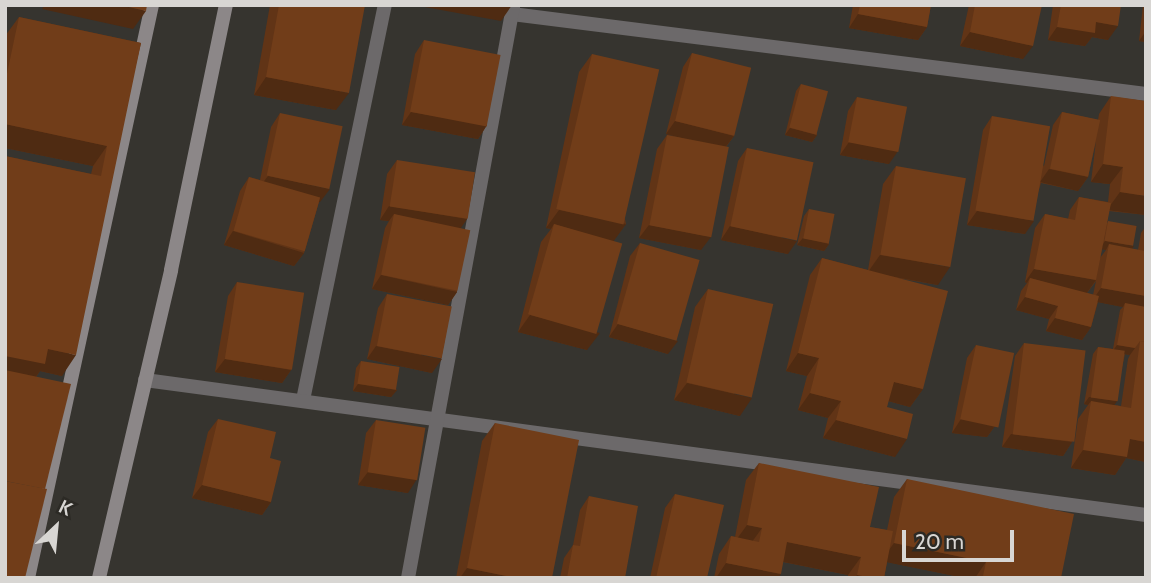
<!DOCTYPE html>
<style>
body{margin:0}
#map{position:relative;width:1151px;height:583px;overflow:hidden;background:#36342f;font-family:Cabin,sans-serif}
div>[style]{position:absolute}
.lane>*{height:14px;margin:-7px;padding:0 7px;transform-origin:7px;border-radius:7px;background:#6c696a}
.street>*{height:14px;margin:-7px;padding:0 7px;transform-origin:7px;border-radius:7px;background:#6c696a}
.secondary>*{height:14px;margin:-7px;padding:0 7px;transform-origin:7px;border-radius:7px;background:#8c8788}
.wall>*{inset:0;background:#613416}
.shaded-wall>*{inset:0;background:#4f2b12}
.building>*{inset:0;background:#713d19;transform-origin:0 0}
span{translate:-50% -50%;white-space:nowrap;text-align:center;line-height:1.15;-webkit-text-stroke:6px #2c2a25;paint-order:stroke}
.frame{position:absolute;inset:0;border:7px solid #d8d6d3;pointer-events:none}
.north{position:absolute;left:21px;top:492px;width:70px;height:70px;-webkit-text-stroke:5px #2c2a25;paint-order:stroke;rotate:26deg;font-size:19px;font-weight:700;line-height:28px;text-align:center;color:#d8d6d3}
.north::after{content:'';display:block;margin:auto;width:24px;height:32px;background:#d8d6d3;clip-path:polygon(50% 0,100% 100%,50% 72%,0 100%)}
.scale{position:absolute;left:902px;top:530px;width:112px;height:32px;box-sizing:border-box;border:4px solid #d8d6d3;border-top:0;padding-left:9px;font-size:21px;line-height:24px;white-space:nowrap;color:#d8d6d3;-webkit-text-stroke:5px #2c2a25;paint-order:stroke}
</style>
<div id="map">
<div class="lane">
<div style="left:303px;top:400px;width:403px;rotate:-78.3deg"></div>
</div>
<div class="street">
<div style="left:512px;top:14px;width:639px;rotate:7.19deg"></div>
<div style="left:145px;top:380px;width:1010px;rotate:7.68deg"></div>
<div style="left:408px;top:578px;width:581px;rotate:-79.58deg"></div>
</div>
<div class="secondary">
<div style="left:28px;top:578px;width:586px;rotate:-77.79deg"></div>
<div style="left:99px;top:578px;width:316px;rotate:-76.8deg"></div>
<div style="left:171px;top:270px;width:271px;rotate:-78.3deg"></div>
</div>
<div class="wall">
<div style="clip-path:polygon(270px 5px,365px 5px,336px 110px,254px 95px)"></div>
<div style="clip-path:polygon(853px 5px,931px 5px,927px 27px,918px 40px,849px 28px)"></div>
<div style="clip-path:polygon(969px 5px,1042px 5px,1023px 59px,960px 46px)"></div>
<div style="clip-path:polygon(1053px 5px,1121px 5px,1108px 40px,1092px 37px,1085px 46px,1048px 40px)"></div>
<div style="clip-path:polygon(1143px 5px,1146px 5px,1146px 42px,1139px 41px)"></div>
<div style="clip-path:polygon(19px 17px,141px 43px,62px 376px,40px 371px,36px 377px,45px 489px,5px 156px,91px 174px,93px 166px,5px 148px,5px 36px)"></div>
<div style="clip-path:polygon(424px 40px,487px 125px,478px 139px,402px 125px,415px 54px)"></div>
<div style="clip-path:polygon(692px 53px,734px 136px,726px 147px,701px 250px,639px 238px,657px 149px,667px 135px,681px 138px,666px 134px,683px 67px)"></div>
<div style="clip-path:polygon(592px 54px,626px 224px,614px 240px,587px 350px,518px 332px,541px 242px,551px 229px,546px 228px,579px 72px)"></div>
<div style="clip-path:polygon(801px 84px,817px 135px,812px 142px,785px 135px,796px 91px)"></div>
<div style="clip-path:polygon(evenodd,1111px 96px,1146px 215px,1109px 211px,1107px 222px,1132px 249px,1138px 250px,1141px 233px,1146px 226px,1146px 462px,1126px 458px,1115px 475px,1071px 468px,1078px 419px,1088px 405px,1084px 404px,1093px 354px,1098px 347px,1113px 349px,1120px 310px,1123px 307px,1098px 302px,1091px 327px,1082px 340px,1046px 331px,1049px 319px,1016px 310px,1021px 291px,1027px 283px,1025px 282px,1035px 228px,1045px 214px,1068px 219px,1070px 210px,1079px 197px,1108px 202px,1110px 184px,1091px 182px,1096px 141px,1088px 177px,1078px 191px,1041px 183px,1025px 234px,967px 225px,983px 130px,992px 116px,1044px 166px,1053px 125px,1062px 112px,1098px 120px,1099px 114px,1111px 96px,1102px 249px,1106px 250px,1100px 258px,1102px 249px,1111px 96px,1096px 281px,1093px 295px,1087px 293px,1096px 281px,1111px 96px,1125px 354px,1130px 355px,1128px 359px,1121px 406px,1114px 405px,1125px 354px)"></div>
<div style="clip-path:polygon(857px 97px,889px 164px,840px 155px,848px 111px)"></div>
<div style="clip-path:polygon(280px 113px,320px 202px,319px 202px,304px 253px,294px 266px,224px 245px,240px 191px,249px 177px,260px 180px,271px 127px)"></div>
<div style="clip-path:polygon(747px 148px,788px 254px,721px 240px,738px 161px)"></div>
<div style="clip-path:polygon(397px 160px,467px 219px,460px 228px,457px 292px,448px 305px,372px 289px,385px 228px,389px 221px,380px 220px,387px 174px)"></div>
<div style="clip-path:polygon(896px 166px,938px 285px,897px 278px,923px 389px,910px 407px,888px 401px,887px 407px,895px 457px,823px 438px,828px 418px,798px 410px,807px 376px,786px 371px,810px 275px,822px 258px,868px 270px,883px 184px)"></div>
<div style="clip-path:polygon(809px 209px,829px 244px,824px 251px,797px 245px,804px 216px)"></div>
<div style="clip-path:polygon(640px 243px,668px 354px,609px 337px,630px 256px)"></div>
<div style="clip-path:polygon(237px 282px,291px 370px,282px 383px,215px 372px,228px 296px)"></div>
<div style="clip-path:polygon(708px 289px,740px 416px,674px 400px,695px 307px)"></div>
<div style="clip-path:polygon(387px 294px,432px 373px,367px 359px,378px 308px)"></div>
<div style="clip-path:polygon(1024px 343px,1072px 442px,1063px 456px,1002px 447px,1015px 356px)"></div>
<div style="clip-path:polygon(976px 345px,997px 423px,987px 437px,952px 433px,967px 358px)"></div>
<div style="clip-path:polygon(361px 361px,397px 390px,391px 397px,353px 391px,356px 368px)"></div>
<div style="clip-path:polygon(218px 419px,271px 502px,262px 515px,192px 498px,208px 432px)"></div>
<div style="clip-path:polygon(376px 420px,408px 493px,358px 485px,366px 433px)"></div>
<div style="clip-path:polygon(495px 423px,552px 578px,456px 578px,482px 441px)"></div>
<div style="clip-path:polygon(759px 463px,870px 527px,887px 530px,894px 497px,907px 479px,1061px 578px,965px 578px,887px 562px,884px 578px,848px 578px,848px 575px,783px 562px,778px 578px,714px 578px,719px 554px,731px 536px,735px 537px,746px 480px)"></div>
<div style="clip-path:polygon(675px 494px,707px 578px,650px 578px,665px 508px)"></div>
<div style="clip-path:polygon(589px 496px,625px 578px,560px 578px,564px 558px,573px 545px,580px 510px)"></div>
</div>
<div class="shaded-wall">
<div style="clip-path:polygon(45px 5px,120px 5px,146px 11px,133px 29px,42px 9px)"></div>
<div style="clip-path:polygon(414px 5px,512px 5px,501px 21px)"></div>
<div style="clip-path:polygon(858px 14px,927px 27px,918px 40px,849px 28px)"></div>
<div style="clip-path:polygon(1096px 22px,1118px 26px,1108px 40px,1092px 37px,1085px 46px,1048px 40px,1057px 27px)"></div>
<div style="clip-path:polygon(1146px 31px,1146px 42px,1139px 41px)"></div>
<div style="clip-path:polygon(970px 32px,1033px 46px,1023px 59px,960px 46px)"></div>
<div style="clip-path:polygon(266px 77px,349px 93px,336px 110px,254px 95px)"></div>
<div style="clip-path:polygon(411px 112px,487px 125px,478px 139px,402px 125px)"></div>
<div style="clip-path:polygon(675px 121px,734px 136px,724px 149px,666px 134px)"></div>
<div style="clip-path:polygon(5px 124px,107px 146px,93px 166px,5px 148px)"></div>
<div style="clip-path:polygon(790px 128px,817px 135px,812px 142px,785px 135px)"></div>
<div style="clip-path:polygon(849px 142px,898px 151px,889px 164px,840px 155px)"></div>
<div style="clip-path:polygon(1103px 164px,1123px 167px,1110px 184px,1091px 182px)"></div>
<div style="clip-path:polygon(1049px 169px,1088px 177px,1078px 191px,1040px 182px)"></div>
<div style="clip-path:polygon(268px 176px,330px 189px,320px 202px,258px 189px)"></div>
<div style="clip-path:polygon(1120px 192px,1146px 196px,1146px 215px,1107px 210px)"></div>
<div style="clip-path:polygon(389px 206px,467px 219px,458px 232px,394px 214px,389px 221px,380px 220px)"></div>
<div style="clip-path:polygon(559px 210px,626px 224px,613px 242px,554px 224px,551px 229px,546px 228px)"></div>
<div style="clip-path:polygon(977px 211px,1034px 221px,1025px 234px,967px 225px)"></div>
<div style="clip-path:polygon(649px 225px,711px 237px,701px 250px,639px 238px)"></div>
<div style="clip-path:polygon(730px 226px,797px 241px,788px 254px,721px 240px)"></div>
<div style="clip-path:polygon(233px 231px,304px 253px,294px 266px,224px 245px)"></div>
<div style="clip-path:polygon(803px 238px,829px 244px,824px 251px,797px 245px)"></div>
<div style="clip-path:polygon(1105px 241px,1134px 246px,1129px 253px,1109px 244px,1106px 250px,1100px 249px)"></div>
<div style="clip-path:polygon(880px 255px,950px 267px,938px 285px,868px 272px)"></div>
<div style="clip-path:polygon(1034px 269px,1096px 280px,1086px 294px,1030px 278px,1027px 283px,1025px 282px)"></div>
<div style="clip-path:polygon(381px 275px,457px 292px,448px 305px,372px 289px)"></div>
<div style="clip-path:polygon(1101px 288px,1146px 296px,1146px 311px,1125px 303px,1123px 307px,1092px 301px)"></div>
<div style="clip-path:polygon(1025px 297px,1058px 306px,1049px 319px,1016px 310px)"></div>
<div style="clip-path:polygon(530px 315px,600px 333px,587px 350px,518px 332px)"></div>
<div style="clip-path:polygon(1055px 318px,1091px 327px,1082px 340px,1046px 331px)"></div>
<div style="clip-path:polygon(618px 324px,678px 341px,668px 354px,609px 337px)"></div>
<div style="clip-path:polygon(1117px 345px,1135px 348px,1130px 355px,1112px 352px)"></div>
<div style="clip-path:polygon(376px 346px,442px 359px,432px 373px,367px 359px)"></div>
<div style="clip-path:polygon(48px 349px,76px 355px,62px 376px,40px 371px,30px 385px,5px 380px,5px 356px)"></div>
<div style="clip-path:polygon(798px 353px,819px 358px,807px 376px,786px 371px)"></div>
<div style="clip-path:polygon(225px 359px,291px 370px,282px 383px,215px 372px)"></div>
<div style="clip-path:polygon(894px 382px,923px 389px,910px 407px,881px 399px)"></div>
<div style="clip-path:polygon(687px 383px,752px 398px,740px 416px,674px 400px)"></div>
<div style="clip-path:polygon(358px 384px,397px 390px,391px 397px,353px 391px)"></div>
<div style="clip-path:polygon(810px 393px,841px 401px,828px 418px,798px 410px)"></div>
<div style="clip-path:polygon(1089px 397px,1117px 401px,1112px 409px,1091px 401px,1088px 405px,1084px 404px)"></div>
<div style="clip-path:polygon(961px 419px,997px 423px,987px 437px,952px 433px)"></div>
<div style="clip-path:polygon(836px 420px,907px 439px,895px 457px,823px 438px)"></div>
<div style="clip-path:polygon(1011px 434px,1072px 442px,1063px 456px,1002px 447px)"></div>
<div style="clip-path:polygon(1130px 439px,1146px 442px,1146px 462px,1126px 458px,1115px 475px,1071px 468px,1083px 450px)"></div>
<div style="clip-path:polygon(368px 472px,417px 479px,408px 493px,358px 485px)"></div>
<div style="clip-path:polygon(202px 485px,271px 502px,262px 515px,192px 498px)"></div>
<div style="clip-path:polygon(747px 525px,762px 528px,749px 546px,734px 543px)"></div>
<div style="clip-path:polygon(787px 542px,861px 557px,848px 575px,774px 560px)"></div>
<div style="clip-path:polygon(894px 543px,986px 562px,975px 578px,965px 578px,881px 561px)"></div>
<div style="clip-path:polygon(726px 563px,781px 574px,778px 578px,734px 578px,735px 576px,734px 578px,716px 578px)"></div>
<div style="clip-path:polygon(467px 568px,516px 578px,460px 578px)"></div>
<div style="clip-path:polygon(857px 575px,873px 578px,855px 578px)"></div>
</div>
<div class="building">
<div style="clip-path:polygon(120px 5px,147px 5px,146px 11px)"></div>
<div style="clip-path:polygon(279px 5px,365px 5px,349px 93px,266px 77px)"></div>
<div style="clip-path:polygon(860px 5px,931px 5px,927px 27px,858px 14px)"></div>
<div style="clip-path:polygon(975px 5px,1042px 5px,1033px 46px,970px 32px)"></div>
<div style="clip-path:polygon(1061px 5px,1121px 5px,1118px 26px,1096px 22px,1095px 33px,1057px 27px)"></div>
<div style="clip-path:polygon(19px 17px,141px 43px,76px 355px,48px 349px,45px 364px,5px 356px,5px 156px,101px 176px,107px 146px,5px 124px,5px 83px)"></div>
<div style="left:424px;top:40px;width:78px;height:73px;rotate:11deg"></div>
<div style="left:692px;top:53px;width:61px;height:70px;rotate:14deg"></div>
<div style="left:592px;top:54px;width:69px;height:159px;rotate:13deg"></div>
<div style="left:801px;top:84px;width:28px;height:45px;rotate:15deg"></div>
<div style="clip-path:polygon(1111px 96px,1146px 101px,1146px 196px,1120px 192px,1123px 167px,1103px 164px)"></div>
<div style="left:857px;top:97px;width:51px;height:46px;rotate:11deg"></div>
<div style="left:1062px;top:112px;width:39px;height:58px;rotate:12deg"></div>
<div style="left:280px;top:113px;width:64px;height:64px;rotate:12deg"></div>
<div style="left:992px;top:116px;width:59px;height:96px;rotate:10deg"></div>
<div style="left:667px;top:135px;width:63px;height:92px;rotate:11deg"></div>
<div style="left:747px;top:148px;width:68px;height:80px;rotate:12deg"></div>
<div style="left:397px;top:160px;width:79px;height:47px;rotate:9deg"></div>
<div style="left:896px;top:166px;width:71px;height:90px;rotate:10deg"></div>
<div style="left:249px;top:177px;width:74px;height:56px;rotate:16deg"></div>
<div style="clip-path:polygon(1079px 197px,1111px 203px,1096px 280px,1034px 269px,1045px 214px,1075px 220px)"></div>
<div style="left:809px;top:209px;width:26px;height:30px;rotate:11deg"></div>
<div style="left:394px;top:214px;width:78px;height:62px;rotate:12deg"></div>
<div style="left:1108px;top:221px;width:29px;height:20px;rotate:10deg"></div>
<div style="left:554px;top:224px;width:71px;height:94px;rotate:16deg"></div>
<div style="left:640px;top:243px;width:62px;height:84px;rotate:16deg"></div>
<div style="clip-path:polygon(1109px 244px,1145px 251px,1146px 244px,1146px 296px,1101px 288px)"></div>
<div style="clip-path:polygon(822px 258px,948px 291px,923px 389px,894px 382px,887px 407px,913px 414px,907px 439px,836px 420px,841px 401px,810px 393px,819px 358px,798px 353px)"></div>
<div style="clip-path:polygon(1030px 278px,1099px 296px,1091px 327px,1055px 318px,1058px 306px,1025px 297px)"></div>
<div style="left:237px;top:282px;width:68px;height:78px;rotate:9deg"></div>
<div style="left:708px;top:289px;width:67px;height:96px;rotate:13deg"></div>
<div style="left:387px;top:294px;width:66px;height:53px;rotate:11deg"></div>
<div style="clip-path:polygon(1125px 303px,1146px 307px,1146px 342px,1140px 341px,1135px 348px,1117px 345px)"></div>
<div style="clip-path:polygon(1140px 341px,1146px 342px,1146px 442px,1130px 439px,1127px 457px,1083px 450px,1091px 401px,1131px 408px)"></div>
<div style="left:1024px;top:343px;width:62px;height:92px;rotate:7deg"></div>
<div style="left:976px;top:345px;width:39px;height:76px;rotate:12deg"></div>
<div style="left:1098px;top:347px;width:27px;height:51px;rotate:8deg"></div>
<div style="left:361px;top:361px;width:39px;height:23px;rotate:9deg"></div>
<div style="clip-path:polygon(5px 370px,71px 384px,45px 489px,5px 481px)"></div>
<div style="clip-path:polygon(218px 419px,276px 432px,270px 458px,281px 461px,271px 502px,202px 485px)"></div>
<div style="left:376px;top:420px;width:50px;height:53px;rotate:9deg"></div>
<div style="clip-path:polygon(495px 423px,579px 440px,552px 578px,516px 578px,467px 568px)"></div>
<div style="clip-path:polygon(759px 463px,879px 487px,870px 527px,893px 531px,884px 578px,873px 578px,857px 575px,861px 557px,787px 542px,781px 574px,726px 563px,731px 536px,759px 542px,762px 528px,747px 525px)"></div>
<div style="clip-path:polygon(907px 479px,1074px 514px,1061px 578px,991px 578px,983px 576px,986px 562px,894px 543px)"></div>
<div style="clip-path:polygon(5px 481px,47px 489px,25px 578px,5px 578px)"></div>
<div style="clip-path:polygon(675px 494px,724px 505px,707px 578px,656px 578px)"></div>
<div style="clip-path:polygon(589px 496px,638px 506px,625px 578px,567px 578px,573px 545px,580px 546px)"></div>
</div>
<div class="frame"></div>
<div class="north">K</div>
<div class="scale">20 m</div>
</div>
